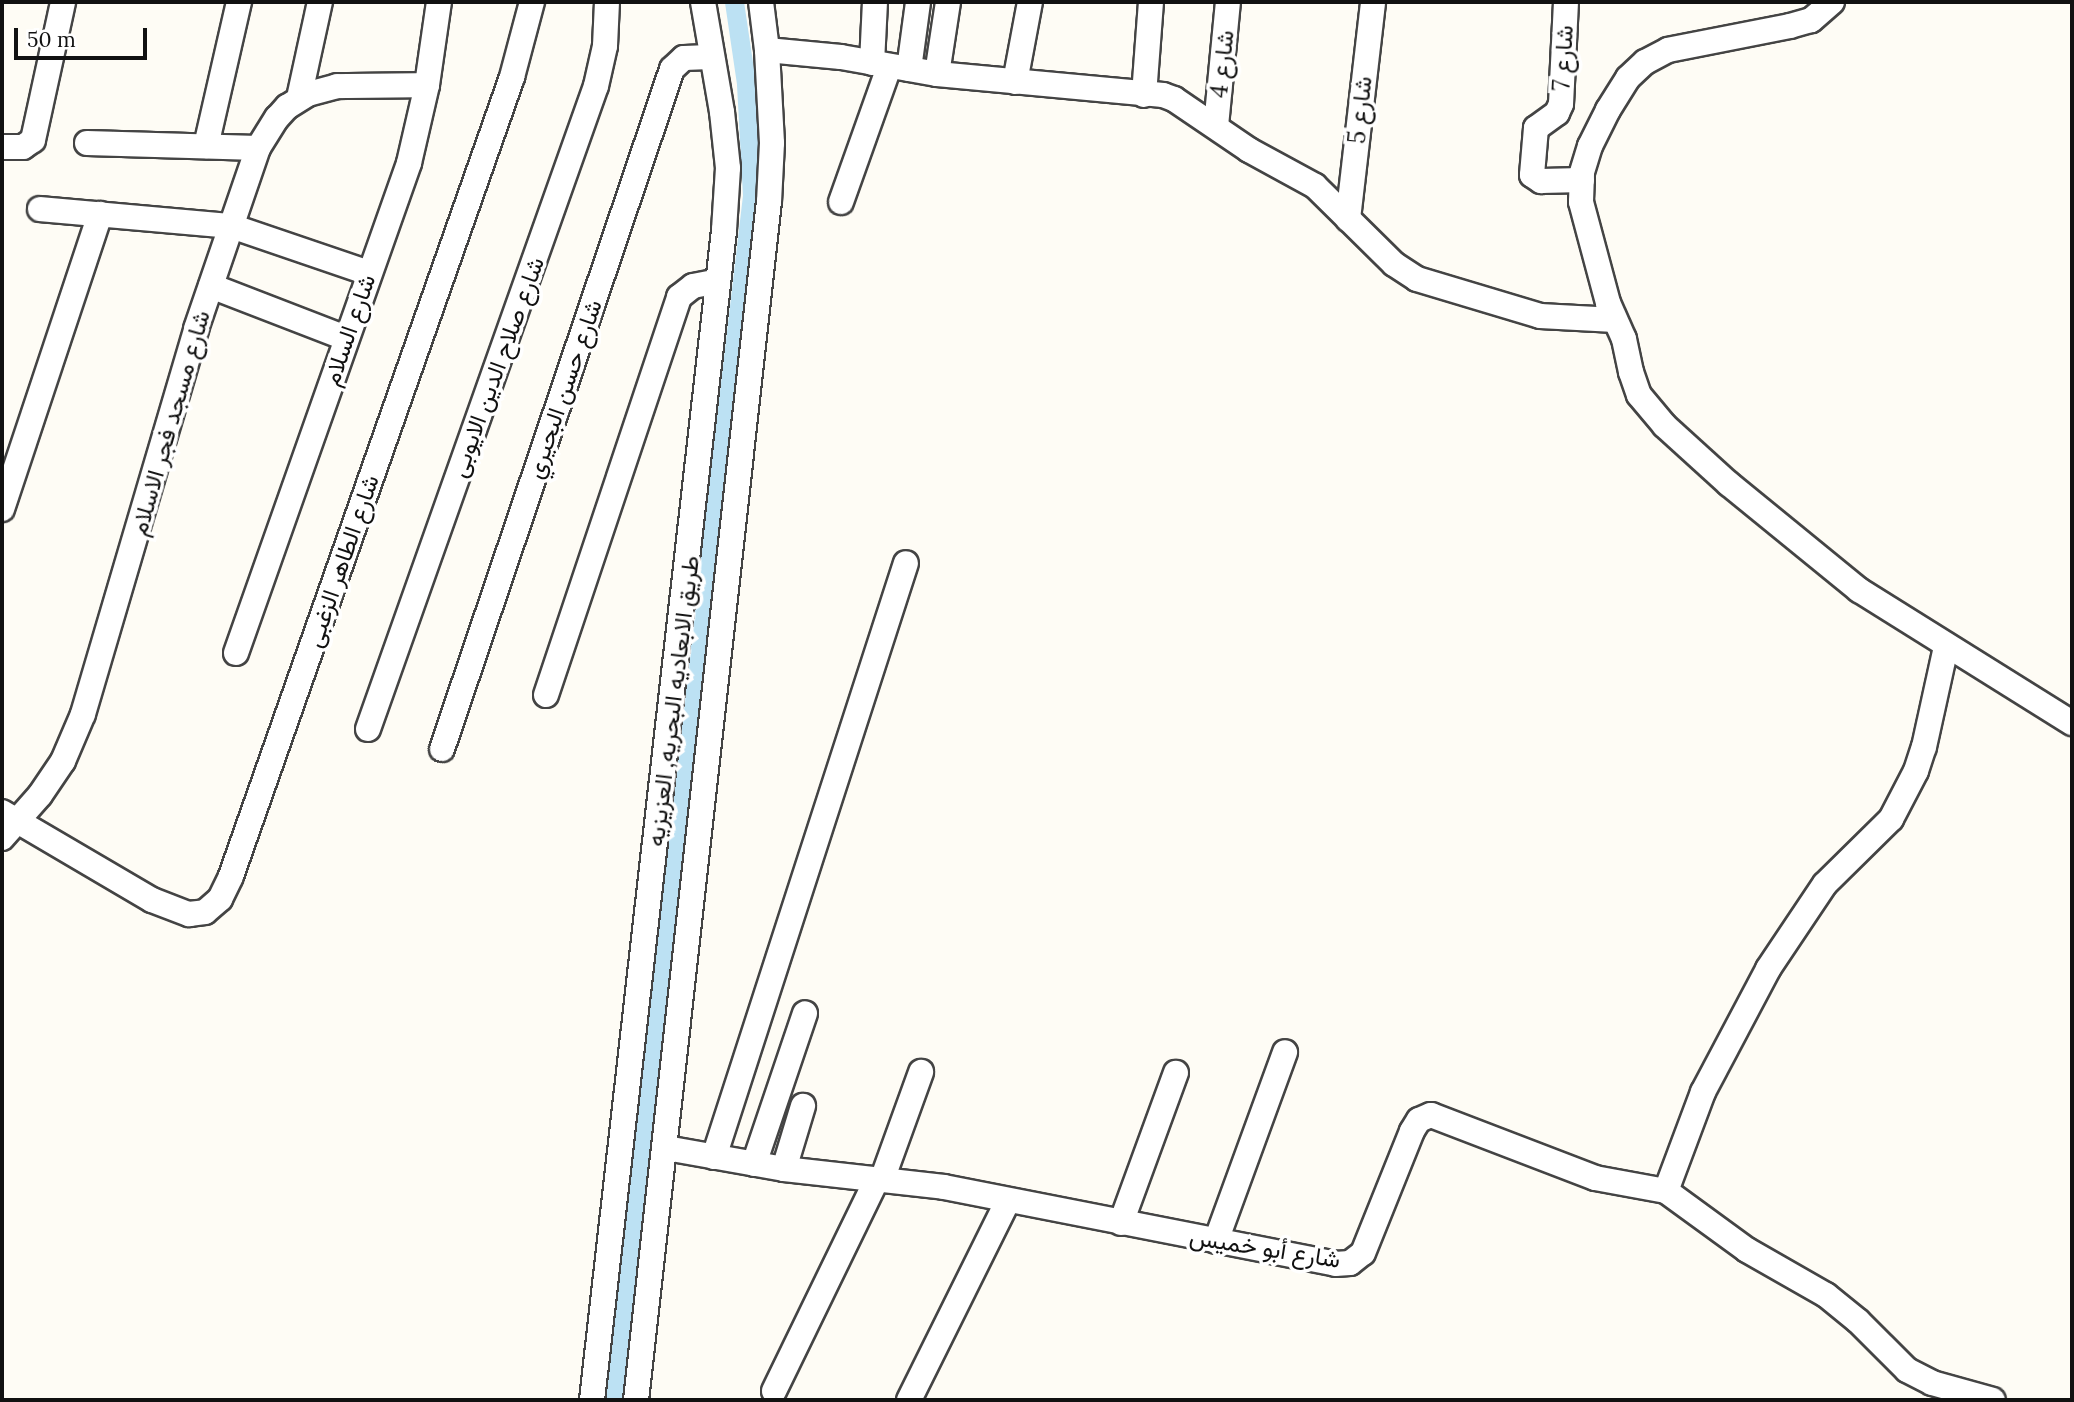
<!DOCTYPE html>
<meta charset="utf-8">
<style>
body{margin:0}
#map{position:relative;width:2074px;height:1402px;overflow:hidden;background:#fefcf5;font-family:Lora,Vazirmatn,serif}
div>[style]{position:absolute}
.canal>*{height:19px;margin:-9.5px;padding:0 9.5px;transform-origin:9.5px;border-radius:9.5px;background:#bce1f3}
.roads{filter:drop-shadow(2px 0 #444) drop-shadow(-2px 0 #444) drop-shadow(0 2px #444) drop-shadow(0 -2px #444)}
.minor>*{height:24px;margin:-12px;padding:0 12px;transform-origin:12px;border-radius:12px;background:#fff}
span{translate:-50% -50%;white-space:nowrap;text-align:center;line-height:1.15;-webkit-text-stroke:7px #fff;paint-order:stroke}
.street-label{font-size:24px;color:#111}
.frame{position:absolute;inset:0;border:4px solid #111;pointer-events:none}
.scale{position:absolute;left:14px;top:28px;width:133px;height:32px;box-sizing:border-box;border:4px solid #111;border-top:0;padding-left:9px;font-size:21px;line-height:24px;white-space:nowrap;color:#111;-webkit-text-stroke:5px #fff;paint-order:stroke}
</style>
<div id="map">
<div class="canal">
<div style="left:614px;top:1400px;width:201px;rotate:-84.3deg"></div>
<div style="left:634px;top:1200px;width:1012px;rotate:-83.3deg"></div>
<div style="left:752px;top:195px;width:112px;rotate:-93.1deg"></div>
<div style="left:746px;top:83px;width:82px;rotate:-98.4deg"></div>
</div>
<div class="roads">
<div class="minor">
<div style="left:1566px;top:2px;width:102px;rotate:92.8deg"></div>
<div style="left:1561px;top:104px;width:10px;rotate:114deg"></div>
<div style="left:1557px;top:113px;width:26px;rotate:144deg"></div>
<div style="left:1536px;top:128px;width:47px;rotate:94.9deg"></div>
<div style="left:1532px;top:175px;width:11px;rotate:34deg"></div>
<div style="left:1541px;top:181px;width:41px;rotate:-1.4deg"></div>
<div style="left:1832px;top:2px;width:28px;rotate:139deg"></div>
<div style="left:1811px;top:20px;width:22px;rotate:164deg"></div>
<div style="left:1790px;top:26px;width:124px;rotate:168.9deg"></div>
<div style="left:1668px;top:50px;width:26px;rotate:152deg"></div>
<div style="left:1645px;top:62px;width:23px;rotate:137deg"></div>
<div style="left:1628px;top:78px;width:38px;rotate:122deg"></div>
<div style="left:1608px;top:110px;width:40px;rotate:116.6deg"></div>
<div style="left:1590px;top:146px;width:28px;rotate:107deg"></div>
<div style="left:1582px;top:173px;width:29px;rotate:92deg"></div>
<div style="left:1581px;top:202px;width:105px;rotate:75deg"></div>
<div style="left:1608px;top:303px;width:39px;rotate:66deg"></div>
<div style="left:1624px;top:339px;width:34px;rotate:78deg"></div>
<div style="left:1631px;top:372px;width:24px;rotate:71deg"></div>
<div style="left:1639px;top:395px;width:40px;rotate:50deg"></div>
<div style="left:1665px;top:426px;width:86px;rotate:42.2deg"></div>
<div style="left:1729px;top:484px;width:168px;rotate:39.2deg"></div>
<div style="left:1859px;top:590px;width:251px;rotate:32deg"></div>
<div style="left:767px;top:50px;width:74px;rotate:5.4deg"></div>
<div style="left:841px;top:57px;width:97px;rotate:10deg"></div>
<div style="left:937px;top:74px;width:227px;rotate:5.3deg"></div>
<div style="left:1163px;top:95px;width:12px;rotate:20deg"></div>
<div style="left:1174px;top:99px;width:91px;rotate:34.2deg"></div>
<div style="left:1249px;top:150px;width:75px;rotate:28.6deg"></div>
<div style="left:1315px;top:186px;width:111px;rotate:44.6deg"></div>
<div style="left:1394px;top:264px;width:27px;rotate:33deg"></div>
<div style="left:1417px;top:279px;width:128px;rotate:16.7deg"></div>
<div style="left:1540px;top:316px;width:75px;rotate:3.1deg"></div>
<div style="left:872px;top:63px;width:61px;rotate:-87.2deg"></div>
<div style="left:909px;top:69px;width:68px;rotate:-82.3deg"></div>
<div style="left:937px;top:74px;width:73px;rotate:-81.3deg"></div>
<div style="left:1015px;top:82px;width:81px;rotate:-79.4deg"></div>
<div style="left:1144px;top:95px;width:93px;rotate:-85.7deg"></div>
<div style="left:299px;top:98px;width:98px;rotate:-77.7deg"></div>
<div style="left:1216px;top:126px;width:125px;rotate:-84.5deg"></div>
<div style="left:87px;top:143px;width:171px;rotate:1.7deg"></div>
<div style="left:206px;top:146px;width:148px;rotate:-77.1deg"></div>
<div style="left:2px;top:147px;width:21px"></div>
<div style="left:23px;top:147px;width:12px;rotate:-35deg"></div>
<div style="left:33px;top:140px;width:141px;rotate:-77.7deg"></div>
<div style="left:841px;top:202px;width:143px;rotate:-70.4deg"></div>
<div style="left:40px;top:209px;width:192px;rotate:5.1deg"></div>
<div style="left:231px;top:226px;width:146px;rotate:18.8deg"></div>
<div style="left:1348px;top:219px;width:218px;rotate:-83.4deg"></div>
<div style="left:211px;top:286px;width:145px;rotate:21.1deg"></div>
<div style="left:2px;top:509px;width:311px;rotate:-71.6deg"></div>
<div style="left:236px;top:653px;width:520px;rotate:-70.55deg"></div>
<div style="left:409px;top:163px;width:80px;rotate:-77deg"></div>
<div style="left:427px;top:85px;width:84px;rotate:-81.8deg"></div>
<div style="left:546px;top:695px;width:420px;rotate:-71.5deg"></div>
<div style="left:679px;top:297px;width:18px;rotate:-38deg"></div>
<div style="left:693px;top:286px;width:25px;rotate:-11deg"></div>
<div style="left:368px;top:729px;width:682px;rotate:-70.48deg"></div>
<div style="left:596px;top:86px;width:41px;rotate:-77.3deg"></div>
<div style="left:605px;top:46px;width:44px;rotate:-87.4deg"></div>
<div style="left:442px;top:749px;width:718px;rotate:-71.31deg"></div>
<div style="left:672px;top:69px;width:16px;rotate:-43deg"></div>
<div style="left:684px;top:58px;width:26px;rotate:-2deg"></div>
<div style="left:2px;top:812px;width:174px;rotate:30.4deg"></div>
<div style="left:152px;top:900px;width:40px;rotate:21deg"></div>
<div style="left:189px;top:914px;width:16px;rotate:-7deg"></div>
<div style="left:205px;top:912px;width:20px;rotate:-41deg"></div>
<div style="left:220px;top:899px;width:25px;rotate:-64deg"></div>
<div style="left:231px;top:876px;width:847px;rotate:-70.62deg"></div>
<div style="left:512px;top:77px;width:78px;rotate:-75.1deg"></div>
<div style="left:2px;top:838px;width:57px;rotate:-48.5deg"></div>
<div style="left:40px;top:795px;width:41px;rotate:-55.9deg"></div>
<div style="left:63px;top:761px;width:51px;rotate:-66.9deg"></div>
<div style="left:83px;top:714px;width:401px;rotate:-73.6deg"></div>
<div style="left:196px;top:329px;width:191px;rotate:-71.1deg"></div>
<div style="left:258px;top:148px;width:36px;rotate:-58deg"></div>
<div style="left:277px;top:118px;width:15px;rotate:-48deg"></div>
<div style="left:287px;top:107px;width:25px;rotate:-32deg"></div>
<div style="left:308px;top:94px;width:30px;rotate:-15deg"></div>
<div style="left:337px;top:86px;width:90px;rotate:-0.6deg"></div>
<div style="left:666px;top:1148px;width:120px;rotate:10.1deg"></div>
<div style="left:784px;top:1169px;width:161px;rotate:6.4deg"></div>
<div style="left:944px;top:1187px;width:399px;rotate:11.1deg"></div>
<div style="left:1335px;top:1264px;width:15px;rotate:-4deg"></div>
<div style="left:1350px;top:1263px;width:16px;rotate:-38deg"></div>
<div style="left:1363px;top:1253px;width:131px;rotate:-68.1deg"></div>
<div style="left:1412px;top:1131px;width:13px;rotate:-58deg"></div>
<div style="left:1419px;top:1120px;width:13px;rotate:-23deg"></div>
<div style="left:1431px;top:1115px;width:176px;rotate:21deg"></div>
<div style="left:1595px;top:1178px;width:72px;rotate:10.4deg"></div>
<div style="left:1666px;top:1191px;width:100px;rotate:36.1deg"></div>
<div style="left:1747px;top:1250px;width:91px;rotate:29.7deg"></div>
<div style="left:1826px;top:1295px;width:41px;rotate:39.1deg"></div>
<div style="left:1858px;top:1321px;width:69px;rotate:45deg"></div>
<div style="left:1907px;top:1370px;width:28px;rotate:27deg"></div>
<div style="left:1932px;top:1383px;width:63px;rotate:15.6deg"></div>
<div style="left:714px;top:1157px;width:624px;rotate:-72.09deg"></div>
<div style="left:754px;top:1164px;width:159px;rotate:-71.3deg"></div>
<div style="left:784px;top:1169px;width:66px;rotate:-73.2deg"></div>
<div style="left:882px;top:1180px;width:115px;rotate:-70.1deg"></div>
<div style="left:1666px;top:1191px;width:106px;rotate:-69.5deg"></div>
<div style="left:1703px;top:1092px;width:139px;rotate:-62.1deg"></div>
<div style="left:1768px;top:969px;width:102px;rotate:-56.2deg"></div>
<div style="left:1825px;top:884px;width:93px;rotate:-44.6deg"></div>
<div style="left:1891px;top:819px;width:54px;rotate:-62.5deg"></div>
<div style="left:1916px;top:771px;width:25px;rotate:-72deg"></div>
<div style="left:1924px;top:747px;width:102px;rotate:-77.6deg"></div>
<div style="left:1121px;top:1223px;width:160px;rotate:-69.9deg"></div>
<div style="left:1216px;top:1241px;width:201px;rotate:-69.9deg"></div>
<div style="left:774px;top:1391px;width:236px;rotate:-64.1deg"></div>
<div style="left:592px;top:1400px;width:1177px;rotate:-83.56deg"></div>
<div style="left:724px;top:230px;width:62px;rotate:-86.3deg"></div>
<div style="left:728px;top:168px;width:56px;rotate:-96.1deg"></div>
<div style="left:722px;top:112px;width:112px;rotate:-99.8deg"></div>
<div style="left:636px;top:1400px;width:1205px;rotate:-83.67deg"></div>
<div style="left:769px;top:202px;width:59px;rotate:-87.1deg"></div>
<div style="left:772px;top:143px;width:93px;rotate:-93.1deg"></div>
<div style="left:767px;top:50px;width:48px;rotate:-97.1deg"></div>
<div style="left:909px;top:1400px;width:222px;rotate:-63.6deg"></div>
</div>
</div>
<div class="street-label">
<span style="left:1563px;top:58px;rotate:-87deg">شارع 7</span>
<span style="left:1222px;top:64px;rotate:-84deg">شارع 4</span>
<span style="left:1360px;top:110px;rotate:-84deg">شارع 5</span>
<span style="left:349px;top:330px;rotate:-71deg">شارع السلام</span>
<span style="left:497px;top:367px;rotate:-70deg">شارع صلاح الدين الايوبى</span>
<span style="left:564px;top:389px;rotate:-71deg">شارع حسن البحيري</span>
<span style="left:170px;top:423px;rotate:-74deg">شارع مسجد فجر الاسلام</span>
<span style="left:342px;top:561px;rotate:-71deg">شارع الطاهر الزغبى</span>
<span style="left:673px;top:701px;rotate:-83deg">طريق الابعاديه البحريه, العزيزيه</span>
<span style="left:1265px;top:1248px;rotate:9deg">شارع أبو خميس</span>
</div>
<div class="frame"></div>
<div class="scale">50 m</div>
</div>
